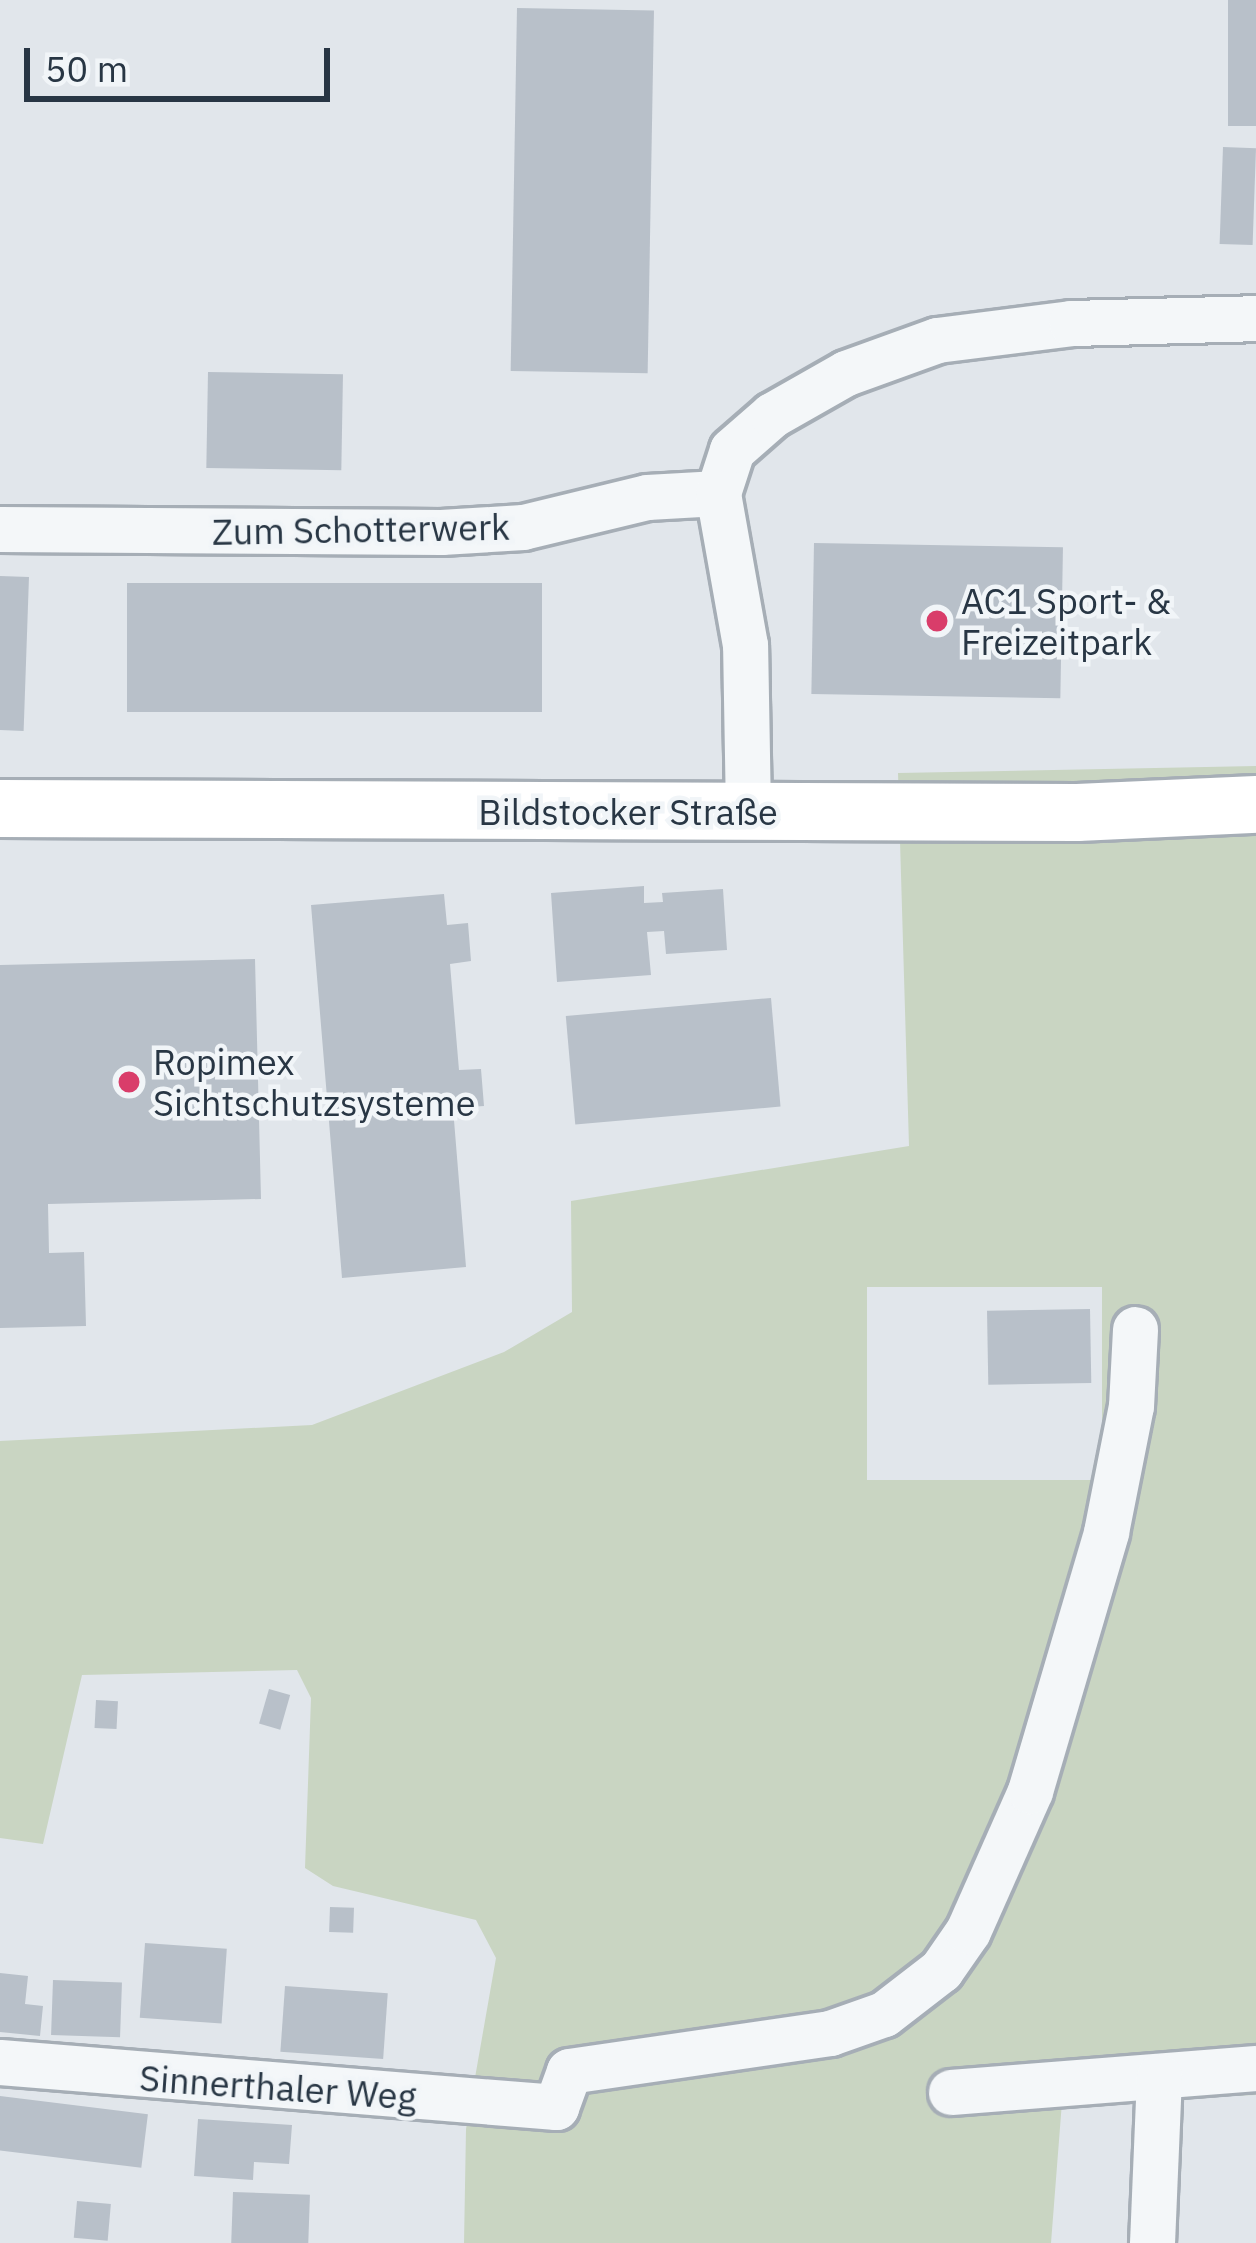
<!DOCTYPE html>
<meta charset="utf-8">
<style>
body{margin:0}
#map{position:relative;width:1256px;height:2243px;overflow:hidden;background:#e1e6eb;font-family:"IBM Plex Sans",sans-serif}
div>[style]{position:absolute}
.green>*{inset:0;background:#c9d5c2}
.building>*{inset:0;background:#b8c0c9;transform-origin:0 0}
.roads{filter:drop-shadow(3px 0 #a6aeb6) drop-shadow(-3px 0 #a6aeb6) drop-shadow(0 3px #a6aeb6) drop-shadow(0 -3px #a6aeb6)}
.minor>*{height:45px;margin:-22.5px;padding:0 22.5px;transform-origin:22.5px;border-radius:22.5px;background:#f4f7f9}
.major>*{height:57px;margin:-28.5px;padding:0 28.5px;transform-origin:28.5px;border-radius:28.5px;background:#fff}
.dots>*{width:33px;height:33px;translate:-50% -50%;box-sizing:border-box;border:6px solid #f1f5f8;border-radius:50%}
span{translate:-50% -50%;white-space:nowrap;text-align:center;line-height:1.15;-webkit-text-stroke:9px #f1f5f8;paint-order:stroke}
.street-label{font-size:36px;color:#283644}
.poi-label{font-size:36px;color:#283644}
.left{translate:0 -50%;text-align:left}
.scale{position:absolute;left:24px;top:48px;width:306px;height:54px;box-sizing:border-box;border:6px solid #283644;border-top:0;padding-left:15px;font-size:36px;line-height:42px;white-space:nowrap;color:#283644;-webkit-text-stroke:9px #f1f5f8;paint-order:stroke}
</style>
<div id="map">
<div class="green">
<div style="clip-path:polygon(evenodd,1256px 766px,1256px 2095px,1062px 2102px,1051px 2243px,464px 2243px,466px 2129px,496px 1958px,476px 1920px,333px 1886px,305px 1868px,311px 1698px,297px 1670px,82px 1675px,43px 1844px,0 1838px,0 1441px,312px 1425px,504px 1352px,572px 1312px,571px 1201px,909px 1146px,898px 773px,1256px 766px,867px 1287px,1102px 1287px,1102px 1480px,867px 1480px,867px 1287px)"></div>
</div>
<div class="building">
<div style="left:1228px;top:0;width:28px;height:126px"></div>
<div style="left:517px;top:8px;width:137px;height:363px;rotate:1deg"></div>
<div style="left:1223px;top:147px;width:33px;height:97px;rotate:2deg"></div>
<div style="left:208px;top:372px;width:135px;height:96px;rotate:1deg"></div>
<div style="left:814px;top:543px;width:249px;height:151px;rotate:1deg"></div>
<div style="left:0;top:576px;width:29px;height:154px;rotate:2deg"></div>
<div style="left:542px;top:583px;width:129px;height:415px;rotate:90deg"></div>
<div style="clip-path:polygon(644px 886px,644px 903px,663px 902px,662px 893px,723px 889px,727px 950px,666px 954px,664px 931px,647px 932px,651px 975px,557px 982px,551px 893px)"></div>
<div style="clip-path:polygon(444px 894px,447px 925px,468px 923px,471px 961px,450px 964px,459px 1070px,481px 1069px,484px 1106px,453px 1108px,466px 1267px,342px 1278px,311px 905px)"></div>
<div style="clip-path:polygon(255px 959px,261px 1199px,48px 1204px,49px 1253px,84px 1252px,86px 1326px,0 1328px,0 965px)"></div>
<div style="left:771px;top:998px;width:109px;height:206px;rotate:85deg"></div>
<div style="left:1090px;top:1309px;width:74px;height:103px;rotate:89deg"></div>
<div style="left:269px;top:1689px;width:22px;height:36px;rotate:16deg"></div>
<div style="left:96px;top:1700px;width:22px;height:28px;rotate:3deg"></div>
<div style="left:330px;top:1907px;width:24px;height:25px;rotate:2deg"></div>
<div style="left:145px;top:1943px;width:82px;height:75px;rotate:4deg"></div>
<div style="clip-path:polygon(0 1973px,28px 1976px,25px 2004px,43px 2006px,40px 2036px,0 2032px)"></div>
<div style="left:53px;top:1980px;width:69px;height:55px;rotate:2deg"></div>
<div style="left:285px;top:1986px;width:103px;height:66px;rotate:4deg"></div>
<div style="left:0;top:2096px;width:149px;height:54px;rotate:7deg"></div>
<div style="clip-path:polygon(198px 2119px,292px 2125px,289px 2164px,254px 2162px,253px 2180px,194px 2176px)"></div>
<div style="left:233px;top:2192px;width:77px;height:51px;rotate:2deg"></div>
<div style="left:77px;top:2201px;width:34px;height:37px;rotate:5deg"></div>
</div>
<div class="roads">
<div class="minor">
<div style="left:0;top:529px;width:441px;rotate:0.4deg"></div>
<div style="left:441px;top:532px;width:82px;rotate:-3.5deg"></div>
<div style="left:523px;top:527px;width:128px;rotate:-13.6deg"></div>
<div style="left:647px;top:497px;width:71px;rotate:-3.2deg"></div>
<div style="left:748px;top:812px;width:167px;rotate:-91deg"></div>
<div style="left:745px;top:645px;width:154px;rotate:-100.1deg"></div>
<div style="left:718px;top:493px;width:45px;rotate:-72deg"></div>
<div style="left:732px;top:450px;width:53px;rotate:-41.2deg"></div>
<div style="left:772px;top:415px;width:85px;rotate:-29.6deg"></div>
<div style="left:846px;top:373px;width:97px;rotate:-19.9deg"></div>
<div style="left:937px;top:340px;width:135px;rotate:-7.2deg"></div>
<div style="left:1071px;top:323px;width:185px;rotate:-1.5deg"></div>
<div style="left:0;top:2062px;width:558px;rotate:4.63deg"></div>
<div style="left:556px;top:2107px;width:38px;rotate:-70deg"></div>
<div style="left:569px;top:2071px;width:264px;rotate:-8.3deg"></div>
<div style="left:830px;top:2033px;width:57px;rotate:-19.4deg"></div>
<div style="left:884px;top:2014px;width:72px;rotate:-37.7deg"></div>
<div style="left:941px;top:1970px;width:47px;rotate:-55.3deg"></div>
<div style="left:968px;top:1931px;width:153px;rotate:-66.1deg"></div>
<div style="left:1030px;top:1791px;width:270px;rotate:-73.6deg"></div>
<div style="left:1106px;top:1532px;width:128px;rotate:-78.8deg"></div>
<div style="left:1131px;top:1406px;width:77px;rotate:-87deg"></div>
<div style="left:951px;top:2092px;width:306px;rotate:-4.5deg"></div>
<div style="left:1152px;top:2243px;width:167px;rotate:-87.6deg"></div>
</div>
<div class="major">
<div style="left:0;top:808px;width:1077px;rotate:0.21deg"></div>
<div style="left:1077px;top:812px;width:179px;rotate:-2.6deg"></div>
</div>
</div>
<div class="dots">
<div style="left:937px;top:621px;background:#d93d6a"></div>
<div style="left:129px;top:1082px;background:#d93d6a"></div>
</div>
<div class="street-label">
<span style="left:361px;top:529px;rotate:-1deg">Zum Schotterwerk</span>
<span style="left:628px;top:812px">Bildstocker Straße</span>
<span style="left:278px;top:2087px;rotate:4deg">Sinnerthaler Weg</span>
</div>
<div class="poi-label">
<span class="left" style="left:961px;top:621px">AC1 Sport- &amp;<br>Freizeitpark</span>
<span class="left" style="left:153px;top:1082px">Ropimex<br>Sichtschutzsysteme</span>
</div>
<div class="scale">50 m</div>
</div>
